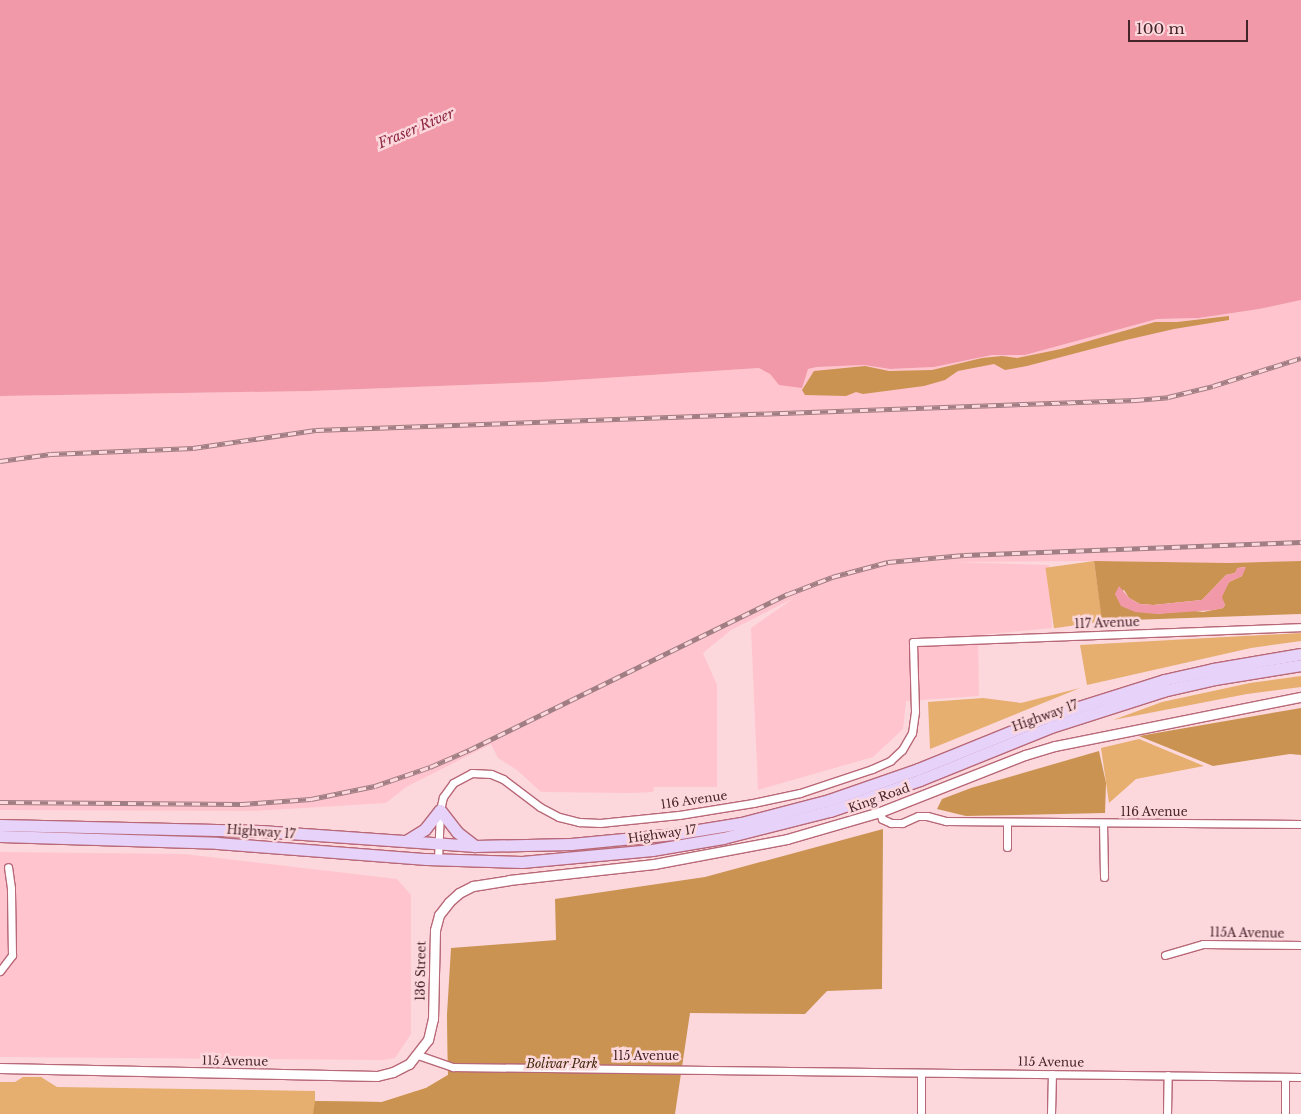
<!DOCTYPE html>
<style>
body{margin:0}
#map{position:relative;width:1301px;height:1114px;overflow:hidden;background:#fcd8dd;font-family:"Libre Baskerville",serif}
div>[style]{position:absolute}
.built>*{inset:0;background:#ffc4cd}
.green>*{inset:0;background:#e6ae6f;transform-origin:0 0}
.forest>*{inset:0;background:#cb9352}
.water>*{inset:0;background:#f199a8}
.roads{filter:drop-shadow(1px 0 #b86877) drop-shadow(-1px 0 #b86877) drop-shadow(0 1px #b86877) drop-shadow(0 -1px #b86877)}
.minor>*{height:7px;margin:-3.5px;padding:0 3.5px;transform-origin:3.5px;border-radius:3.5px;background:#fff}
.tertiary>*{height:9px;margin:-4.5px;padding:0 4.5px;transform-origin:4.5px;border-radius:4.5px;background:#fff}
.trunk>*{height:11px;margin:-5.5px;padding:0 5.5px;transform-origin:5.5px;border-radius:5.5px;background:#e7d2fa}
.rail>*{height:4.5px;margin-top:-2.25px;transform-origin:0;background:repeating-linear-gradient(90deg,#fcd8dd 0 8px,#a07e83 0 16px);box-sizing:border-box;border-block:1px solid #a07e83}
span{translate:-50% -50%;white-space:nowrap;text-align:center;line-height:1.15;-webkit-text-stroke:5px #fcd8dd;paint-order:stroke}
.street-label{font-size:12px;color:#442329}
.park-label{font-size:12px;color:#41290c;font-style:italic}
.water-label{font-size:14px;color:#8e2944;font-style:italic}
.scale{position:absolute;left:1128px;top:20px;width:120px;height:22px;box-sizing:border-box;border:2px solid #442329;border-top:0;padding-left:6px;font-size:15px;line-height:18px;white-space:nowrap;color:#442329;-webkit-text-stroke:4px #fcd8dd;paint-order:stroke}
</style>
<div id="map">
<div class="built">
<div style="clip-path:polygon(1301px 300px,1301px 561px,1230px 563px,1094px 561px,950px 562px,1049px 565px,1052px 628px,978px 635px,979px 696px,906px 701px,903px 729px,873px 757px,758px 790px,751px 628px,794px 598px,731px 630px,703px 653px,717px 685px,717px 787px,654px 787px,653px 792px,631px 793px,541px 792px,517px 770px,498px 758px,491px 744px,406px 787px,386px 803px,252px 811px,0 810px,0 396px,310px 391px,543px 382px,760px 368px,770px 374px,779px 385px,808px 369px,817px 367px,864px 365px,890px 369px,934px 367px,992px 355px,1025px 355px,1157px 319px,1199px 318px,1259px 309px)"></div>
<div style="clip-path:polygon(0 852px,184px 854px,397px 879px,411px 895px,411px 1034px,395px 1058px,384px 1060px,0 1057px)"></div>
</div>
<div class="green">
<div style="left:1094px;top:561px;width:61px;height:49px;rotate:82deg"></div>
<div style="clip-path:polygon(1301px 633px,1301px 641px,1251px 648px,1087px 685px,1080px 645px)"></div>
<div style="clip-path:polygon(1301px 676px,1301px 687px,1247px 694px,1113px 720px,1162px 702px,1250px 683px)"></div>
<div style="clip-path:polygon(1080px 688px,945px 743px,930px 749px,928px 702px,983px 698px,1021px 703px)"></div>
<div style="clip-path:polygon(1139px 739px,1204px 766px,1136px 779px,1109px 803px,1101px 748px)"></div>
<div style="clip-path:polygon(447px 1014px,675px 1114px,0 1114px,0 1082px,15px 1082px,23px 1077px,41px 1077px,57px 1087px,315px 1091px,315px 1101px,382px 1102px,426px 1088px,448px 1075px)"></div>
</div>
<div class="forest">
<div style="clip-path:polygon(1229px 316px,1229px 320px,1174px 329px,1126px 340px,1027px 366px,1005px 370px,994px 364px,958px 371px,945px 380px,924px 386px,863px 394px,856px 392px,846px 396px,805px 395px,802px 390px,814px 371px,865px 366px,889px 371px,932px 370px,982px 358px,1002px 356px,1017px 358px,1061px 349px,1155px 322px,1177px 322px)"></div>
<div style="clip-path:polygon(evenodd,1094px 561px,1230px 563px,1301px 561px,1301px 614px,1102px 621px,1094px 561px,1245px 567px,1242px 576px,1229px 582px,1221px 597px,1225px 605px,1223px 608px,1203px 612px,1187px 610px,1157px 614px,1115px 594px,1124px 590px,1129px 598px,1140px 604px,1153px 605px,1202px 600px,1226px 575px,1235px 573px,1238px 568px,1245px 567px)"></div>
<div style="clip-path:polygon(1301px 708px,1301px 755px,1290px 754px,1213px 766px,1139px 736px)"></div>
<div style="clip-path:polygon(1099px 751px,1106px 783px,1105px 813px,966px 816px,937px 809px,942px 799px,971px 788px)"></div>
<div style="clip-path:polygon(883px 829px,882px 989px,827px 991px,805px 1014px,690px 1013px,675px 1114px,313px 1114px,315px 1101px,382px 1102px,426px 1088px,448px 1075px,447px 1014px,451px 948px,556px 940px,555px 899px,705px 877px)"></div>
</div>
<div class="water">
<div style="clip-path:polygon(0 0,1301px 0,1301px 300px,1259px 309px,1199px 318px,1157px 319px,1025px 355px,992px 355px,934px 367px,890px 369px,864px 365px,817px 367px,808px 369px,802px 388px,779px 385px,770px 374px,759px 368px,543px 382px,310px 391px,0 396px)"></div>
<div style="clip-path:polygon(1246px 567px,1242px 576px,1229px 582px,1222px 597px,1225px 605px,1223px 608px,1214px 610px,1157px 614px,1135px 612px,1121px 606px,1115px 594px,1119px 586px,1129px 598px,1140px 604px,1153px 605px,1202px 600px,1226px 575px,1235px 573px,1237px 568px)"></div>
</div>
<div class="roads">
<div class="minor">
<div style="left:880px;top:812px;width:7px;rotate:74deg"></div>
<div style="left:882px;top:819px;width:10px;rotate:24deg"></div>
<div style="left:891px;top:823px;width:11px"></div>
<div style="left:902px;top:823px;width:17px;rotate:-24deg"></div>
<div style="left:918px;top:816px;width:9px"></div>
<div style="left:927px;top:816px;width:20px;rotate:15deg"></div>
<div style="left:946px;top:821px;width:355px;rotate:0.5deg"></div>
<div style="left:1007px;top:822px;width:25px;rotate:90deg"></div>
<div style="left:1103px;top:823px;width:54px;rotate:88.9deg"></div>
<div style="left:438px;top:860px;width:50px;rotate:-87.7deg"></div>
<div style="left:440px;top:810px;width:13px;rotate:-77deg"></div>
<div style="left:443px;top:797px;width:17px;rotate:-54deg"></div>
<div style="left:453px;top:783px;width:21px;rotate:-28deg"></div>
<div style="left:472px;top:773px;width:19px;rotate:3deg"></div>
<div style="left:491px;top:774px;width:13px;rotate:23deg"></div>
<div style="left:503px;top:779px;width:46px;rotate:37.1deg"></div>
<div style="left:540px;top:807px;width:21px;rotate:28deg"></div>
<div style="left:559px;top:817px;width:21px;rotate:14deg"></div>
<div style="left:579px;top:822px;width:21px;rotate:3deg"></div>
<div style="left:600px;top:823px;width:79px;rotate:-5.8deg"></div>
<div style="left:679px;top:815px;width:75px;rotate:-9.2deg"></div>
<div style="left:753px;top:803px;width:48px;rotate:-12deg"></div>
<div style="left:800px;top:793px;width:76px;rotate:-18.4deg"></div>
<div style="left:872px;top:769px;width:20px;rotate:-24deg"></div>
<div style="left:890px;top:761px;width:16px;rotate:-43deg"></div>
<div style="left:902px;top:750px;width:20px;rotate:-60deg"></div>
<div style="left:912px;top:733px;width:22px;rotate:-82deg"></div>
<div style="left:915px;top:711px;width:69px;rotate:-91.7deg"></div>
<div style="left:913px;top:642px;width:388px;rotate:-2.2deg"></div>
<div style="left:1165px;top:955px;width:40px;rotate:-16deg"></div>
<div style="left:1203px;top:944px;width:98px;rotate:0.6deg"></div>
<div style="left:0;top:971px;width:20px;rotate:-53deg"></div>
<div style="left:12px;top:955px;width:67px;rotate:-90.9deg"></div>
<div style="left:11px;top:888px;width:21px;rotate:-98deg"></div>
<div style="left:418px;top:1055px;width:37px;rotate:19deg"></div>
<div style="left:453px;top:1067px;width:848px;rotate:0.68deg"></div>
<div style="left:1285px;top:1077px;width:37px;rotate:90deg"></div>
<div style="left:921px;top:1114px;width:41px;rotate:-90deg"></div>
<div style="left:1051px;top:1114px;width:40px;rotate:-88.6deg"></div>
<div style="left:1167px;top:1114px;width:39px;rotate:-89deg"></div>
</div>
<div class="tertiary">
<div style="left:0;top:1068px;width:377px;rotate:1.2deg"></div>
<div style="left:377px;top:1076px;width:16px;rotate:-14deg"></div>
<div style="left:393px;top:1072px;width:18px;rotate:-27deg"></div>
<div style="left:409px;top:1064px;width:31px;rotate:-52deg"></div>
<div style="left:428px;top:1040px;width:22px;rotate:-77deg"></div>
<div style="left:433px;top:1019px;width:89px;rotate:-88.7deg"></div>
<div style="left:435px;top:930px;width:16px;rotate:-75deg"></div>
<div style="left:439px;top:915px;width:16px;rotate:-52deg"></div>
<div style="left:449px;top:902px;width:13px;rotate:-42deg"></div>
<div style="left:459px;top:893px;width:16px;rotate:-27deg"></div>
<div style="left:473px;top:886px;width:36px;rotate:-9deg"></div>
<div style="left:509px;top:880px;width:146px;rotate:-6.3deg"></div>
<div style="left:654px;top:864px;width:135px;rotate:-10.6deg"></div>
<div style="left:787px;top:839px;width:97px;rotate:-16.2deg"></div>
<div style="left:880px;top:812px;width:156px;rotate:-21.5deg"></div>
<div style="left:1025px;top:755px;width:31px;rotate:-17deg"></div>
<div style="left:1055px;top:746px;width:251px;rotate:-11.3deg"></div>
</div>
<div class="trunk">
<div style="left:0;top:825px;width:260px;rotate:1.3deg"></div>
<div style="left:260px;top:831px;width:216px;rotate:4deg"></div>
<div style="left:475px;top:846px;width:96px;rotate:-1.2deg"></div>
<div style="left:571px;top:844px;width:103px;rotate:-5.5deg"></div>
<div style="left:674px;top:834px;width:68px;rotate:-9.3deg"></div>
<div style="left:741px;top:823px;width:91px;rotate:-14.6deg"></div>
<div style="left:829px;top:800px;width:94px;rotate:-19.2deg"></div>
<div style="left:918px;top:769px;width:139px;rotate:-22deg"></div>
<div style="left:1047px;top:717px;width:123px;rotate:-17.5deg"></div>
<div style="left:1164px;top:680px;width:50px;rotate:-12.7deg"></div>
<div style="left:1213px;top:669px;width:89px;rotate:-9.7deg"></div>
<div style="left:0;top:836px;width:217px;rotate:1.8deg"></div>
<div style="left:217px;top:843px;width:210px;rotate:4.4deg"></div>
<div style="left:426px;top:859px;width:96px;rotate:1.8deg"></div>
<div style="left:522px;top:862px;width:131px;rotate:-5.3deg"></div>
<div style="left:652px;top:850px;width:72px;rotate:-9.6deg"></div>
<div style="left:723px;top:838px;width:110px;rotate:-14.2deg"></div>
<div style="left:830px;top:811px;width:95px;rotate:-19deg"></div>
<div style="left:920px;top:780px;width:141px;rotate:-22deg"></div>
<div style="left:1051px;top:727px;width:118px;rotate:-17.8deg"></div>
<div style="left:1163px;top:691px;width:53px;rotate:-13deg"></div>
<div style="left:1215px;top:679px;width:87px;rotate:-9.2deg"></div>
<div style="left:406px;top:841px;width:22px;rotate:-32deg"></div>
<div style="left:425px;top:829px;width:24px;rotate:-52deg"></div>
<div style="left:440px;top:810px;width:28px;rotate:52deg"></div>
<div style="left:457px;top:832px;width:23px;rotate:38deg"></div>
</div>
</div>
<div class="rail">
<div style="left:0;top:461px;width:51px;rotate:-7.8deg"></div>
<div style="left:51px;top:454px;width:142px;rotate:-2.4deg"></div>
<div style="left:193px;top:448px;width:124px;rotate:-8.3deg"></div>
<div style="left:316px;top:430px;width:821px;rotate:-2.1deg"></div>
<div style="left:1136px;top:400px;width:32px;rotate:-5deg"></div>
<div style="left:1168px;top:397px;width:46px;rotate:-13.7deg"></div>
<div style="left:1213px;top:386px;width:92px;rotate:-17.7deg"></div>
<div style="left:0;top:802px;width:242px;rotate:0.5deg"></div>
<div style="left:242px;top:804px;width:69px;rotate:-4.1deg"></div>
<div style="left:311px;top:799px;width:65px;rotate:-11.5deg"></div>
<div style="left:375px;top:786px;width:58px;rotate:-19.1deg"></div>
<div style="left:430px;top:767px;width:43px;rotate:-23.6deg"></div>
<div style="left:469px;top:750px;width:355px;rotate:-26.1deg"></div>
<div style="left:788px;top:594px;width:47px;rotate:-21.1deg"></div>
<div style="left:832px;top:577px;width:58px;rotate:-15deg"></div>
<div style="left:888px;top:562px;width:76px;rotate:-5.3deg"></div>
<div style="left:964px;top:555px;width:337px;rotate:-2.2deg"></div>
</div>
<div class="street-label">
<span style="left:1107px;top:623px;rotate:-2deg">117 Avenue</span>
<span style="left:1045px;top:716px;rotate:-20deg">Highway 17</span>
<span style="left:879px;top:798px;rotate:-20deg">King Road</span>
<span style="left:694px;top:800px;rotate:-8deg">116 Avenue</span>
<span style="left:1154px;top:812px">116 Avenue</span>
<span style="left:261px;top:832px;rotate:4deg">Highway 17</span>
<span style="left:662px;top:834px;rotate:-8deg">Highway 17</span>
<span style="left:1247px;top:933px;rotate:1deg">115A Avenue</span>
<span style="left:421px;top:971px;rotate:-89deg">136 Street</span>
<span style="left:646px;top:1056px">115 Avenue</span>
<span style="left:235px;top:1061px;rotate:1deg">115 Avenue</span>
<span style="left:1051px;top:1062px;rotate:1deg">115 Avenue</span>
</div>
<div class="park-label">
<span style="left:562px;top:1064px">Bolivar Park</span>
</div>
<div class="water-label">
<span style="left:416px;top:128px;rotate:-23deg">Fraser River</span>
</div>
<div class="scale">100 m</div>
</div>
